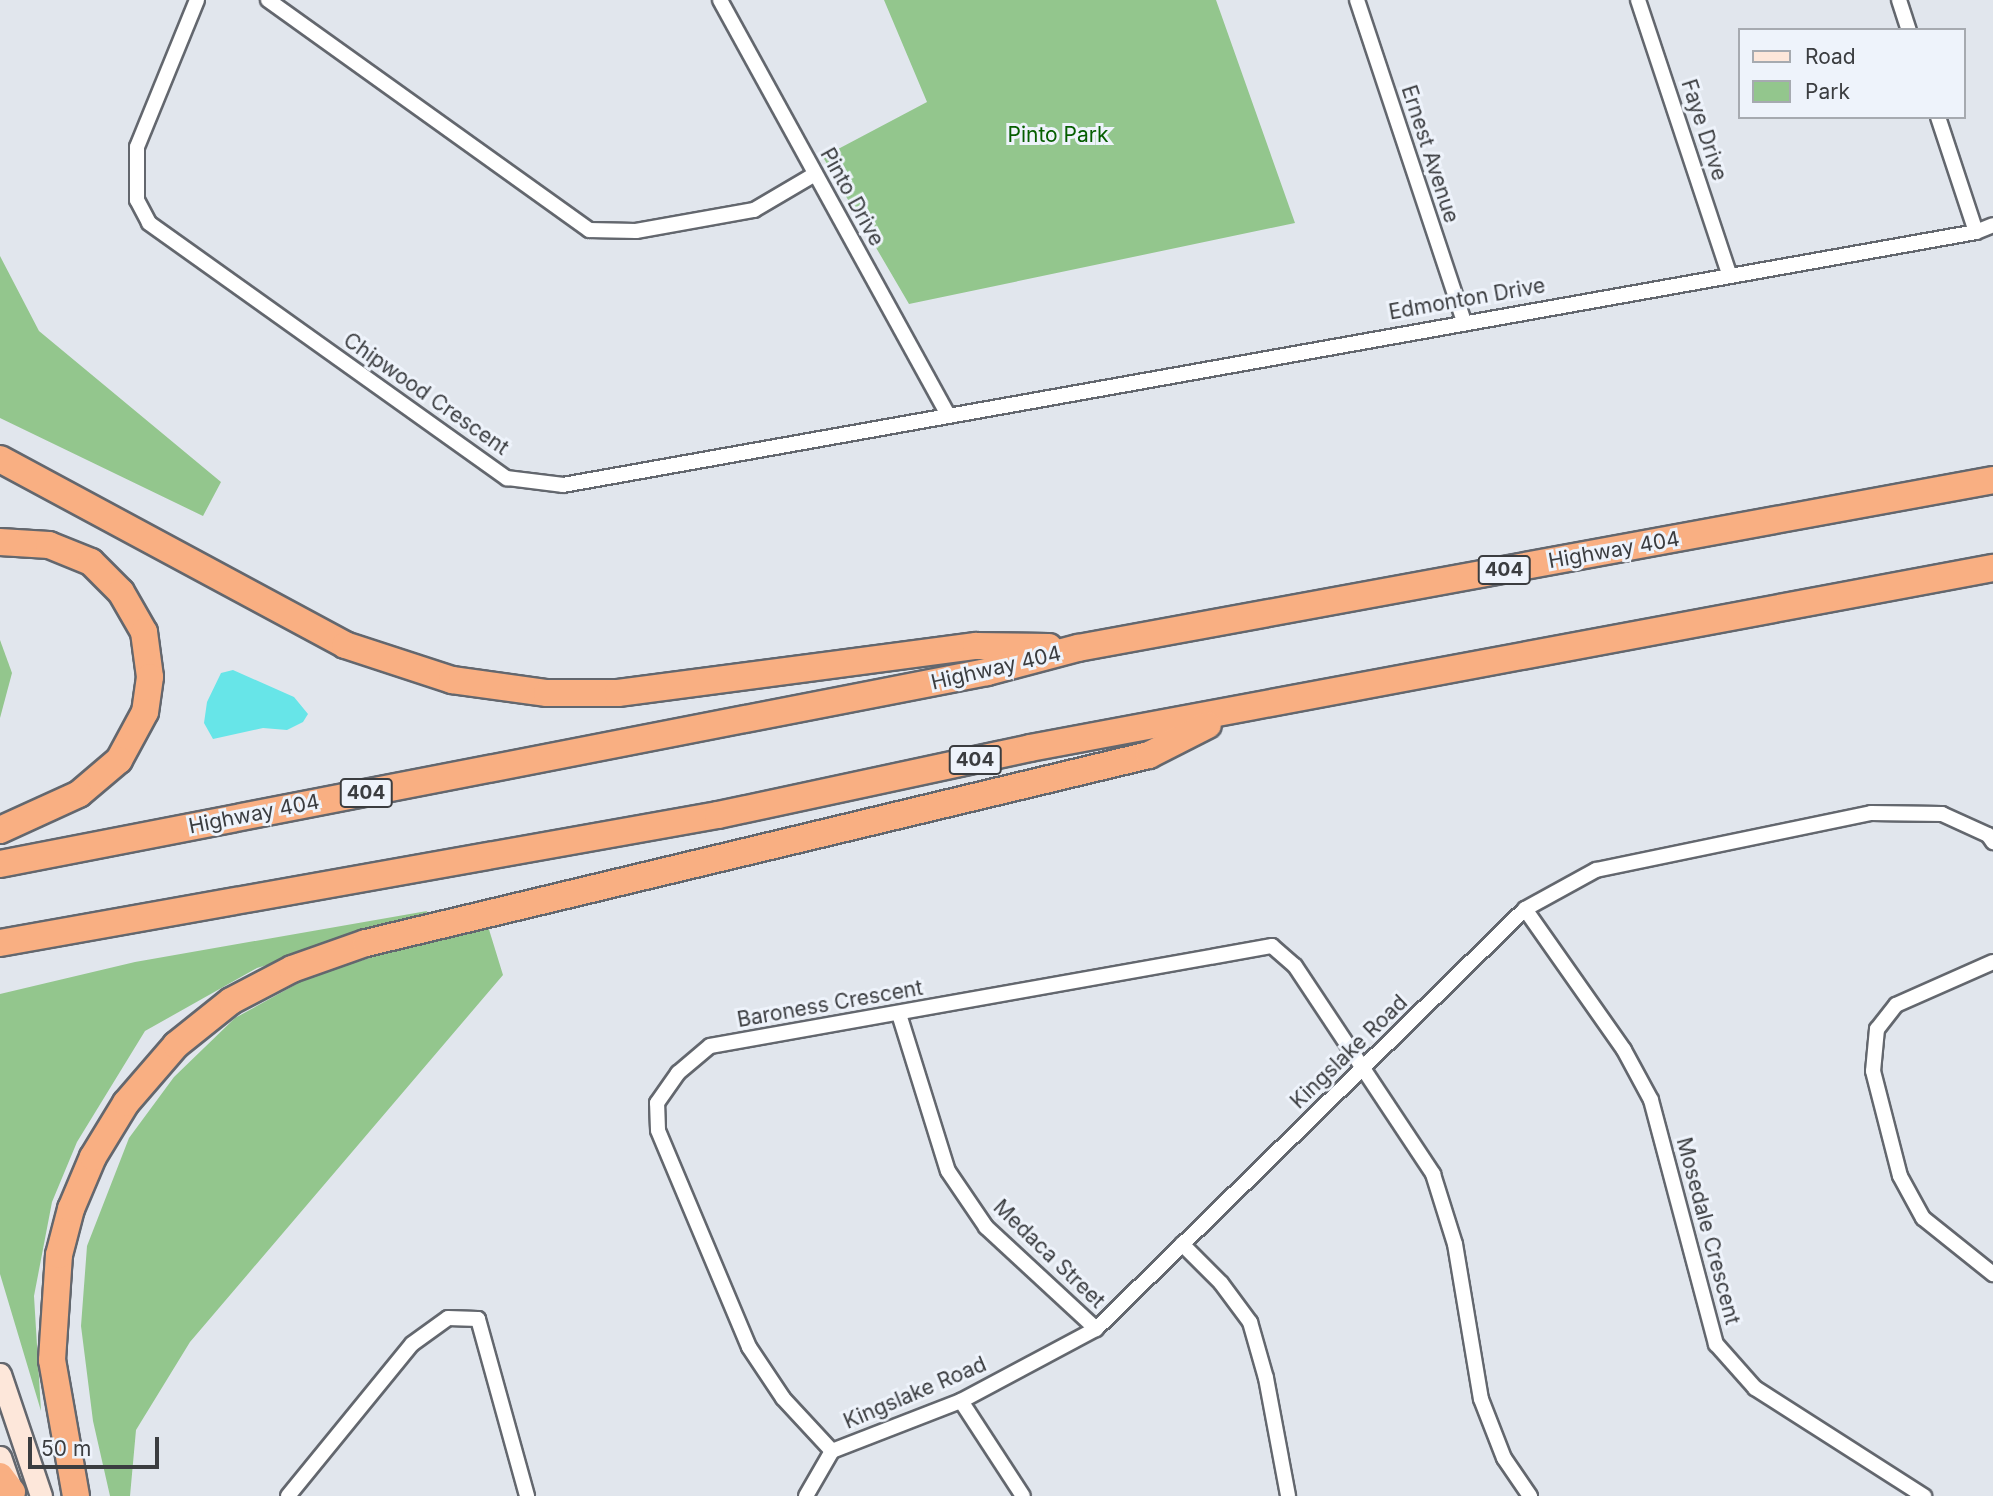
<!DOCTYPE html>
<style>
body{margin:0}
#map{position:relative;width:1993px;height:1496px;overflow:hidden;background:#e1e6ed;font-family:Inter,sans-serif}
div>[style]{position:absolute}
.green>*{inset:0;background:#93c68d}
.water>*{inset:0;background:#67e5e8}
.roads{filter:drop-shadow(2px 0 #63676e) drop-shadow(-2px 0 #63676e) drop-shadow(0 2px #63676e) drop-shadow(0 -2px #63676e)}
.street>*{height:14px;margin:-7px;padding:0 7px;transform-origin:7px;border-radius:7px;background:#fff}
.secondary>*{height:21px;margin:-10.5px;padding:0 10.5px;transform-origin:10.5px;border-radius:10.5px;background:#fde7da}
.highway>*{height:26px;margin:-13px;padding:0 13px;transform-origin:13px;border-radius:13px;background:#f9af82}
span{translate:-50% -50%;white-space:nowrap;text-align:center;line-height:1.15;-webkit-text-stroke:6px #eef3fb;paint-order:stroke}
.shield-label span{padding:2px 5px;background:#eef3fb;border:2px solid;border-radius:5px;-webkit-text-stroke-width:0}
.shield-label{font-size:19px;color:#3b3d40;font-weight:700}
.street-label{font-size:21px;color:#3b3d40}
.park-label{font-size:21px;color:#065e00}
.legend{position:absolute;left:1738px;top:28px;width:228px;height:91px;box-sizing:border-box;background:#eef3fb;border:2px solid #a6aab0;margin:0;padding:9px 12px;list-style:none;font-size:21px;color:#3b3d40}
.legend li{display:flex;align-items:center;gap:14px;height:35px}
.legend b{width:35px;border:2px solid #a6aab0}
.scale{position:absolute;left:28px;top:1437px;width:131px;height:32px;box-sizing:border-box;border:4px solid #3b3d40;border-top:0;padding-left:9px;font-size:21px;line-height:24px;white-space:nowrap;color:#3b3d40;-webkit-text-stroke:5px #eef3fb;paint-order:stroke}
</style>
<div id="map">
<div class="green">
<div style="clip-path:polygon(884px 0,1216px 0,1295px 223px,909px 304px,823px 157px,927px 102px)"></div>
<div style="clip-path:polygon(0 256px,39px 331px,221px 482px,203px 516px,0 418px)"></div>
<div style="clip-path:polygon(0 640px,12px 673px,0 718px)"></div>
<div style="clip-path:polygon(427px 911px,426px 918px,257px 968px,145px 1031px,77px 1142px,52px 1202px,34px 1296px,41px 1411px,0 1274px,0 994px,135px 962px)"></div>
<div style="clip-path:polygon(487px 923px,503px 975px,190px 1342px,136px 1430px,130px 1496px,110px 1496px,93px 1421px,81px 1326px,87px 1246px,129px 1138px,174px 1077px,235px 1018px,313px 975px)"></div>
</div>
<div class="water">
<div style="clip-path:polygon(233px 670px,294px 697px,308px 714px,303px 722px,287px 730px,263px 728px,213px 739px,204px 723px,207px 702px,221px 673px)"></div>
</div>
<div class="roads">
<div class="street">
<div style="left:197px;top:0;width:159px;rotate:112.2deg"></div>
<div style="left:137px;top:147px;width:53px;rotate:90deg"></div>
<div style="left:137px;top:200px;width:26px;rotate:62deg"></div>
<div style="left:149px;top:223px;width:440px;rotate:35.5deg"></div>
<div style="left:507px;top:478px;width:56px;rotate:7.1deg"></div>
<div style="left:563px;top:485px;width:1435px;rotate:-10.15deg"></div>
<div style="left:1976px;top:232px;width:18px;rotate:-22deg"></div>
<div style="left:268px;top:0;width:395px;rotate:35.6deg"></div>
<div style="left:589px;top:230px;width:47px;rotate:1.2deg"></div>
<div style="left:636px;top:231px;width:120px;rotate:-10.1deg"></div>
<div style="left:754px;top:210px;width:71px;rotate:-30.5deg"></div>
<div style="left:720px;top:0;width:474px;rotate:61.2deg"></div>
<div style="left:1357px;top:0;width:338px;rotate:71.6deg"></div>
<div style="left:1638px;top:0;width:288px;rotate:71.6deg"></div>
<div style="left:1899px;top:0;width:32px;rotate:72deg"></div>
<div style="left:1938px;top:117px;width:121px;rotate:71.7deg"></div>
<div style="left:1525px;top:909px;width:172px;rotate:54.9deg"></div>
<div style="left:1624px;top:1050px;width:57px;rotate:61.6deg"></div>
<div style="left:1651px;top:1100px;width:253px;rotate:75.1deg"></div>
<div style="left:1716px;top:1344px;width:59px;rotate:48.4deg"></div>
<div style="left:1755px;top:1388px;width:201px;rotate:32.6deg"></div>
<div style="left:1993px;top:962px;width:106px;rotate:156.1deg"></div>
<div style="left:1896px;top:1005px;width:31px;rotate:128deg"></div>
<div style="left:1877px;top:1029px;width:42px;rotate:95.4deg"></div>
<div style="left:1873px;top:1071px;width:108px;rotate:75.6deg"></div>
<div style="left:1900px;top:1176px;width:48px;rotate:61.3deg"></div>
<div style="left:1923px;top:1218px;width:90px;rotate:38.7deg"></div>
<div style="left:899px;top:1014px;width:164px;rotate:72.7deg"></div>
<div style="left:948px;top:1171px;width:68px;rotate:55.8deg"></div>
<div style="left:986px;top:1227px;width:150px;rotate:42.8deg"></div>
<div style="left:1182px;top:1244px;width:55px;rotate:45deg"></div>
<div style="left:1221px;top:1283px;width:49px;rotate:53.4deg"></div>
<div style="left:1250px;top:1322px;width:58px;rotate:74.1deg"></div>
<div style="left:1266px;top:1378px;width:120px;rotate:79.4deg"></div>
<div style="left:961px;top:1401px;width:113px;rotate:56.9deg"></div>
<div style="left:832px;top:1451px;width:72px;rotate:-132.8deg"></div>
<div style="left:783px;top:1398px;width:61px;rotate:-123.7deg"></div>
<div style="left:749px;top:1347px;width:235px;rotate:-112.8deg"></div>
<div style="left:658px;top:1130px;width:27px;rotate:-92deg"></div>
<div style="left:657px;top:1103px;width:37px;rotate:-55deg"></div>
<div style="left:678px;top:1073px;width:42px;rotate:-40.2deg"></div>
<div style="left:710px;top:1046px;width:571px;rotate:-10.09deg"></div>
<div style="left:1272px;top:946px;width:30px;rotate:41deg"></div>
<div style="left:1295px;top:966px;width:250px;rotate:56.4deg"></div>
<div style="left:1433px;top:1174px;width:73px;rotate:72.6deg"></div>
<div style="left:1455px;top:1244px;width:157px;rotate:80.5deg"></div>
<div style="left:1481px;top:1399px;width:63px;rotate:68.7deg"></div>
<div style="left:1504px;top:1458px;width:46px;rotate:55.6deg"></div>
<div style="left:288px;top:1496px;width:196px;rotate:-50.8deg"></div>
<div style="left:412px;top:1344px;width:44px;rotate:-35.8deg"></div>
<div style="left:448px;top:1318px;width:30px;rotate:2deg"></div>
<div style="left:478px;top:1319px;width:184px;rotate:74.5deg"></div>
<div style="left:806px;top:1496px;width:52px;rotate:-60deg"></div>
<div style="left:832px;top:1451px;width:138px;rotate:-21.2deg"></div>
<div style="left:961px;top:1401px;width:153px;rotate:-28.1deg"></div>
<div style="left:1096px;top:1329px;width:600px;rotate:-44.39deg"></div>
<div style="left:1525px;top:909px;width:81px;rotate:-28.8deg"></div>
<div style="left:1596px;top:870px;width:281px;rotate:-11.7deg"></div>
<div style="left:1871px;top:813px;width:71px;rotate:0.8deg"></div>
<div style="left:1942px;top:814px;width:51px;rotate:24.5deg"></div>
<div style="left:1988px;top:835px;width:9px;rotate:54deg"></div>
</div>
<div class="secondary">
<div style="left:0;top:1374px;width:129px;rotate:71.4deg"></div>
<div style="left:0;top:1457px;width:36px;rotate:71deg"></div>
</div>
<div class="highway">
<div style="left:0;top:459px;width:392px;rotate:28.3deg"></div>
<div style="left:345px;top:645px;width:113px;rotate:18.1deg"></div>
<div style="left:452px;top:680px;width:96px;rotate:7.8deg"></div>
<div style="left:547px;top:693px;width:71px"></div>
<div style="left:618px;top:693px;width:361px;rotate:-7.5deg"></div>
<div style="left:976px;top:646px;width:73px;rotate:0.8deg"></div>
<div style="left:0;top:542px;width:49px;rotate:3.5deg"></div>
<div style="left:49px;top:545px;width:45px;rotate:22deg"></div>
<div style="left:91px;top:562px;width:42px;rotate:45deg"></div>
<div style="left:121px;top:592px;width:46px;rotate:60.1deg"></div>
<div style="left:144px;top:632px;width:45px;rotate:82.4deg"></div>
<div style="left:150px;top:677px;width:35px;rotate:98deg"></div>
<div style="left:145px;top:712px;width:55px;rotate:118.4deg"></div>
<div style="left:119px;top:760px;width:52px;rotate:139.6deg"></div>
<div style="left:79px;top:794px;width:87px;rotate:155.5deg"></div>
<div style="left:0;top:864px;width:1006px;rotate:-11.01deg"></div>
<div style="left:987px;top:672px;width:94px;rotate:-14.8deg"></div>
<div style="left:1078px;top:648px;width:930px;rotate:-10.4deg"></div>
<div style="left:0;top:943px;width:729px;rotate:-10.11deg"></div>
<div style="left:718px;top:815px;width:319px;rotate:-12.1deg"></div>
<div style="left:1030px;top:748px;width:980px;rotate:-10.59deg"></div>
<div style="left:0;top:1476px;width:20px;rotate:53deg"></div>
<div style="left:76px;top:1496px;width:138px;rotate:-100deg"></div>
<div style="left:52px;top:1360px;width:105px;rotate:-86.2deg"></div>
<div style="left:59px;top:1255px;width:48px;rotate:-75.4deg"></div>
<div style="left:71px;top:1209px;width:56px;rotate:-67.1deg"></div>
<div style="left:93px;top:1157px;width:63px;rotate:-58.6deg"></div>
<div style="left:126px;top:1103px;width:77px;rotate:-49.2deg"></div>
<div style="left:176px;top:1045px;width:70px;rotate:-38.7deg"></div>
<div style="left:231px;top:1001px;width:69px;rotate:-27.7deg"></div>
<div style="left:292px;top:969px;width:78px;rotate:-19.4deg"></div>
<div style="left:366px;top:943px;width:805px;rotate:-13.5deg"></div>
<div style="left:1149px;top:755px;width:66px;rotate:-27deg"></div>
</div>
</div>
<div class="shield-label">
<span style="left:1504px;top:570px">404</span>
<span style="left:975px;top:760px">404</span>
<span style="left:366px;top:793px">404</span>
</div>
<div class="street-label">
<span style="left:1704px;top:130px;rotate:72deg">Faye Drive</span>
<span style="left:1430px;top:154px;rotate:72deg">Ernest Avenue</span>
<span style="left:852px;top:197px;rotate:61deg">Pinto Drive</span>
<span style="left:1467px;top:299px;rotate:-10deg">Edmonton Drive</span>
<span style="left:426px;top:394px;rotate:35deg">Chipwood Crescent</span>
<span style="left:1614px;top:550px;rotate:-10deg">Highway 404</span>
<span style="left:996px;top:668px;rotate:-13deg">Highway 404</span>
<span style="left:254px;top:814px;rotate:-11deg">Highway 404</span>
<span style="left:830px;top:1004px;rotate:-10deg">Baroness Crescent</span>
<span style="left:1349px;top:1052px;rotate:-44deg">Kingslake Road</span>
<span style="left:1708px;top:1231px;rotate:75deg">Mosedale Crescent</span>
<span style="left:1049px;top:1254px;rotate:44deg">Medaca Street</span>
<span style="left:915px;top:1393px;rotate:-23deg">Kingslake Road</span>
</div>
<div class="park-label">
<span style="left:1058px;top:135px">Pinto Park</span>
</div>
<ul class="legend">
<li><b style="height:9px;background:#fde7da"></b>Road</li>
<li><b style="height:19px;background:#93c68d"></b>Park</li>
</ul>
<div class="scale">50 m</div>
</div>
